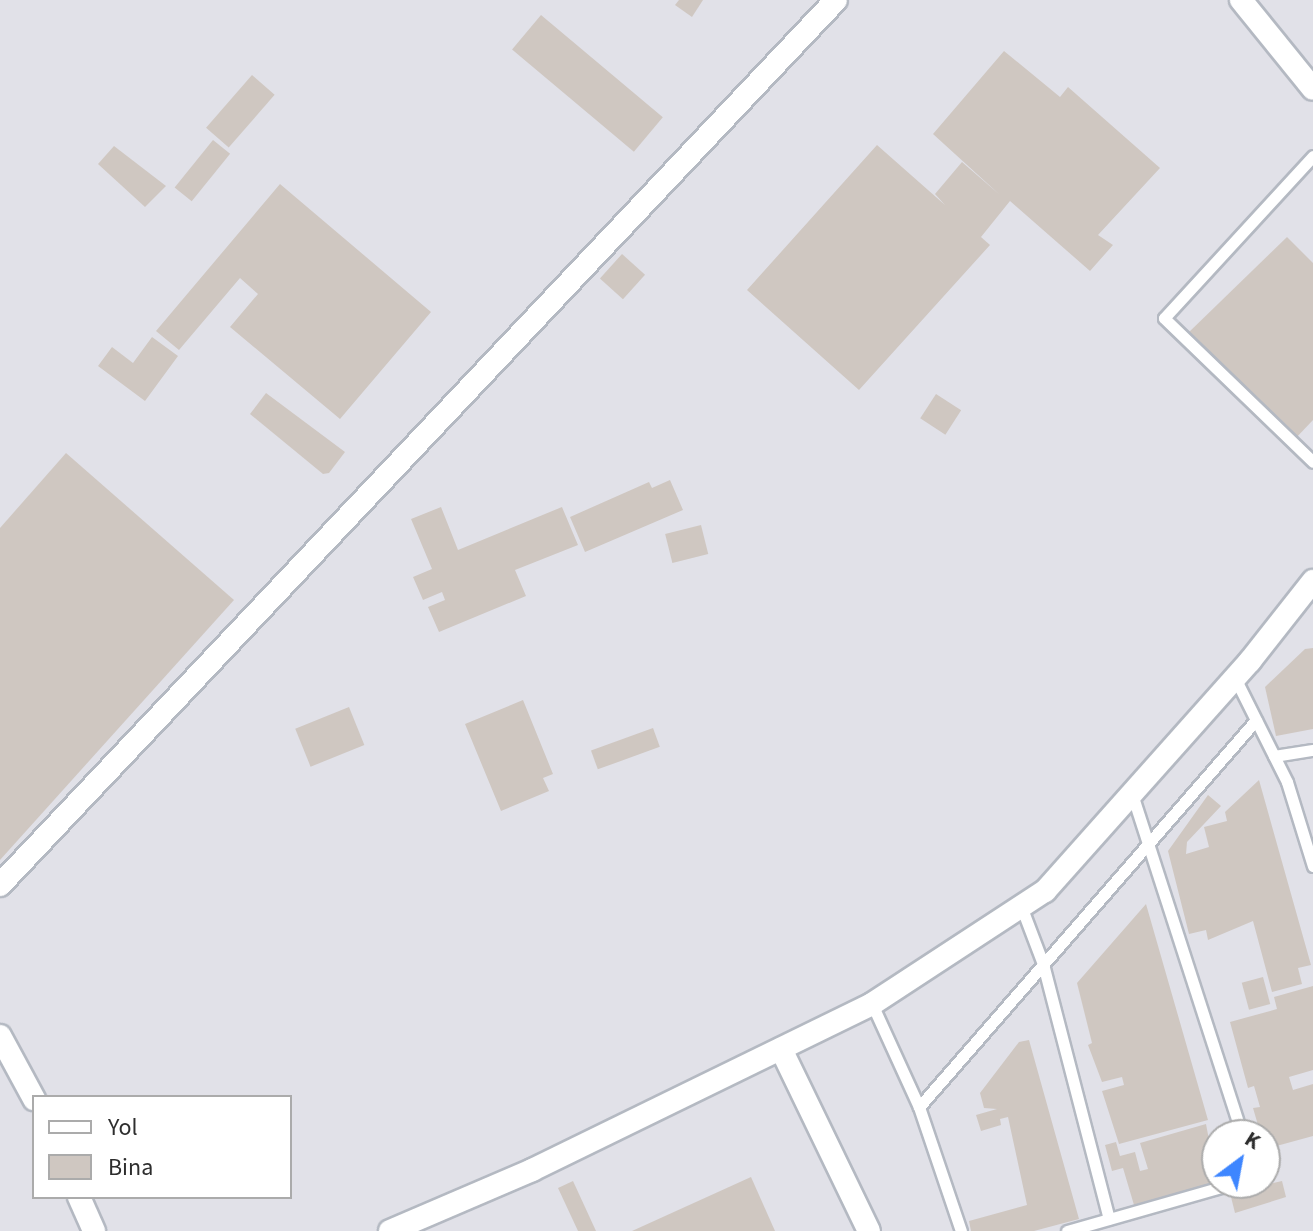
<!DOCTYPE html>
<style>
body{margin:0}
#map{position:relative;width:1313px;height:1231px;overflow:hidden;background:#efe6e0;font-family:"Source Sans 3",sans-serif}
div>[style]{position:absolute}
.industrial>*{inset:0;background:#e1e1e8}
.building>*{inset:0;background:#cfc7c1;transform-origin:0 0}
.roads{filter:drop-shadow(2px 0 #b4b9c2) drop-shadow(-2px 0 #b4b9c2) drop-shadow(0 2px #b4b9c2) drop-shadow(0 -2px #b4b9c2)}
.service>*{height:11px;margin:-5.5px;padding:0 5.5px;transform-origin:5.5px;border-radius:5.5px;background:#fff}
.minor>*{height:22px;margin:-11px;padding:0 11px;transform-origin:11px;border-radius:11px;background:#fff}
span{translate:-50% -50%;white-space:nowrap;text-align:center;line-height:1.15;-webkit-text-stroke:8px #fff;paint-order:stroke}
.legend{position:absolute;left:32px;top:1095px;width:260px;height:104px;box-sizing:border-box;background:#fff;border:2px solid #ababab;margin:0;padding:10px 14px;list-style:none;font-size:24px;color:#2e2e2e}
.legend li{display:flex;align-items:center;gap:16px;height:40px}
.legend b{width:40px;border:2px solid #ababab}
.north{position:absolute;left:1201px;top:1119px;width:80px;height:80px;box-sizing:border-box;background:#fff;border:2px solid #ababab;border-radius:50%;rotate:32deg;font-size:22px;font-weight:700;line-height:32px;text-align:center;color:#2e2e2e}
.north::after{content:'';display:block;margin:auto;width:28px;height:36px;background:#3e86ff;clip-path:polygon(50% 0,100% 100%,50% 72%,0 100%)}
</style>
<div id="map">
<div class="industrial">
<div style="clip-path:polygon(evenodd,0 0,1313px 0,1313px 1231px,0 1231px,0 0,34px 1097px,290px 1097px,290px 1197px,34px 1197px,34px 1097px,0 0,1217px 1135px,1265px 1135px,1265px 1183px,1217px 1183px,1217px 1135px)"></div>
</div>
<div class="building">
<div style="clip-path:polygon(679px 0,703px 0,692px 17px,675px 5px)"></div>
<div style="left:541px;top:15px;width:159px;height:45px;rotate:40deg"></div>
<div style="clip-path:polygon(1004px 51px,1060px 97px,1068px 87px,1160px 168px,1098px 235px,1113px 245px,1090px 271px,1010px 201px,981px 237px,990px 245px,859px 390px,747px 290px,877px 145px,945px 205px,935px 194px,962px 162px,1000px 195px,933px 134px)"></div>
<div style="left:252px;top:75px;width:30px;height:70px;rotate:41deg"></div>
<div style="left:213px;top:140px;width:22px;height:61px;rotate:39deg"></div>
<div style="clip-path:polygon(114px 146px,166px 186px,145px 207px,98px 164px)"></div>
<div style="clip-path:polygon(280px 184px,431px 312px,340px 419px,230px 327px,258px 294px,240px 278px,179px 350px,156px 331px)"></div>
<div style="clip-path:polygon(1287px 237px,1313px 263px,1313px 420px,1294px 440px,1186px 335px)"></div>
<div style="left:622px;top:254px;width:31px;height:33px;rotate:42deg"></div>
<div style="clip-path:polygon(152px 337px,178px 356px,145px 401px,98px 366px,112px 347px,133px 363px)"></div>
<div style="clip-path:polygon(266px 393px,345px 452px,329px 473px,323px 474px,250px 414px)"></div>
<div style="left:936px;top:394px;width:30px;height:29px;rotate:33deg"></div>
<div style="clip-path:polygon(66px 453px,234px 600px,0 860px,0 528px)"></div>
<div style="clip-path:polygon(670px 480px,683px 510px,585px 552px,570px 517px,649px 482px,652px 488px)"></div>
<div style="clip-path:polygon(441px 507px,458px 550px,562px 507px,578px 545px,515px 570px,526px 596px,439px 632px,428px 607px,445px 600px,442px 592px,423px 600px,413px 577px,432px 569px,411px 519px)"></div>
<div style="left:701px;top:525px;width:30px;height:37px;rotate:76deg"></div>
<div style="clip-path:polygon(1313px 648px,1313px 729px,1276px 736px,1265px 687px,1305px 649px)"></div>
<div style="clip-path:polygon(523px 700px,553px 774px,543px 778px,549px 791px,501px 811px,465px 724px)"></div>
<div style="left:349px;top:707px;width:41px;height:58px;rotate:68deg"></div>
<div style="left:653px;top:728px;width:20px;height:66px;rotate:70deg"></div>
<div style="clip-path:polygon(1259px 780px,1311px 965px,1298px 968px,1302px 984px,1272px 992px,1253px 921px,1208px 940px,1206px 930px,1189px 934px,1168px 851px,1208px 795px,1221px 806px,1187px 842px,1186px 854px,1209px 847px,1204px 827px,1227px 821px,1225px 812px)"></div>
<div style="clip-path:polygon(1146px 904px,1208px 1120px,1119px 1144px,1102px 1091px,1124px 1085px,1122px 1077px,1102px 1082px,1088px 1045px,1092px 1043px,1077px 983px)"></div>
<div style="left:1263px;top:977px;width:28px;height:22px;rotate:75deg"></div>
<div style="clip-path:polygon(1313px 986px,1313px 1070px,1289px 1077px,1293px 1090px,1313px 1084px,1313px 1136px,1265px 1149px,1253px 1108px,1260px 1107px,1254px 1086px,1248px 1088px,1230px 1022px,1277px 1009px,1274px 997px)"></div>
<div style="clip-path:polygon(1029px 1040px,1079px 1219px,1034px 1231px,971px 1231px,969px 1221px,1027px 1205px,1008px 1117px,1000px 1119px,1001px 1125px,981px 1131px,976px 1115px,997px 1109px,984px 1108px,980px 1093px,1019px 1042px)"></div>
<div style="clip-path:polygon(1206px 1124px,1217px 1182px,1134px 1205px,1123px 1168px,1112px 1171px,1105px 1145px,1116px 1142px,1120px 1156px,1135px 1152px,1140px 1171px,1148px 1169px,1140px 1143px)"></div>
<div style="clip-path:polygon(751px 1177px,775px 1231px,632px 1231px)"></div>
<div style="clip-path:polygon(573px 1181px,596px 1231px,578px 1231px,558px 1188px)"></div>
<div style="clip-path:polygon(1282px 1181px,1286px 1197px,1235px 1213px,1230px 1193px)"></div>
</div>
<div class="roads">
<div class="service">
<div style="left:1313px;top:156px;width:220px;rotate:132.6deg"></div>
<div style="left:1164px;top:318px;width:207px;rotate:44deg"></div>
<div style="left:1235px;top:678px;width:116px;rotate:63.4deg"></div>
<div style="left:1287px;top:782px;width:88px;rotate:72.8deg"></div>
<div style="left:1274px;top:756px;width:39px;rotate:-9deg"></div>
<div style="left:1132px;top:794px;width:358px;rotate:72.1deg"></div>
<div style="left:1021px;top:906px;width:62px;rotate:69.2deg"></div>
<div style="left:1043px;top:964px;width:263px;rotate:75.5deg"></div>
<div style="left:872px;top:1004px;width:113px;rotate:65.5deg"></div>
<div style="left:961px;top:1231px;width:131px;rotate:-108.7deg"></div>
<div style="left:919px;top:1107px;width:513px;rotate:-48.95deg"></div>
<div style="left:1067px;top:1231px;width:175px;rotate:-15.9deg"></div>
</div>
<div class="minor">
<div style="left:1241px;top:0;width:114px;rotate:51deg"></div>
<div style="left:0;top:885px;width:1217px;rotate:-46.63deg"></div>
<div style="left:0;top:1036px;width:72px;rotate:61.6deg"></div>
<div style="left:781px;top:1049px;width:202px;rotate:64.2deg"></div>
<div style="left:79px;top:1197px;width:37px;rotate:66deg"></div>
<div style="left:390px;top:1231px;width:155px;rotate:-23.2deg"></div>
<div style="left:532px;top:1170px;width:378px;rotate:-26deg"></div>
<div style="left:872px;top:1004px;width:207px;rotate:-33.2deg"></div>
<div style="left:1045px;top:891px;width:308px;rotate:-48.3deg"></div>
<div style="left:1250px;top:661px;width:102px;rotate:-51.8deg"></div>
</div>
</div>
<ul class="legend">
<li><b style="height:10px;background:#fff"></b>Yol</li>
<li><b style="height:22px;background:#cfc7c1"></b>Bina</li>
</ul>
<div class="north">K</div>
</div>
